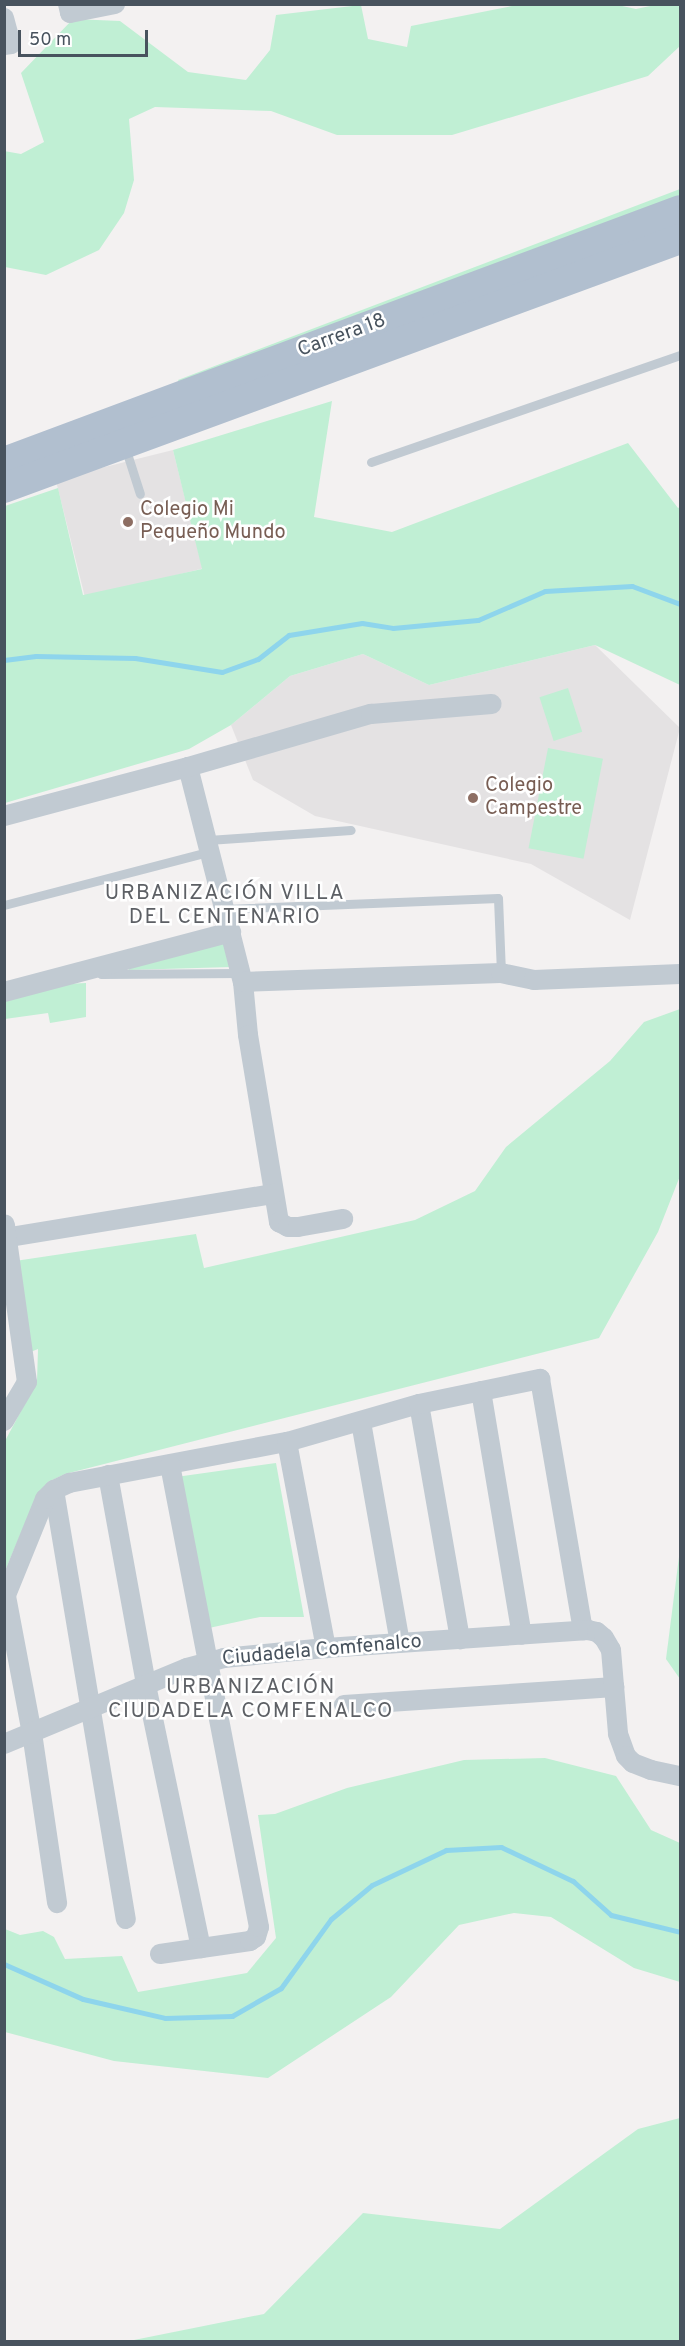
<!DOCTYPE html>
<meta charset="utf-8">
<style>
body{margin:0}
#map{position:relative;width:685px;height:2346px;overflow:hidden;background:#f3f1f1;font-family:Overpass,sans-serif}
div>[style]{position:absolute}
.education>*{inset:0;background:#e4e2e3;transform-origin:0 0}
.green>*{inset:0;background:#c0efd4;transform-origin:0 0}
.stream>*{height:5px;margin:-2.5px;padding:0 2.5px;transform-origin:2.5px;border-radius:2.5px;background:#8ed5ec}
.lane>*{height:9px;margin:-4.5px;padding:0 4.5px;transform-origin:4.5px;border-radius:4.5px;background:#c1cad2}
.street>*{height:20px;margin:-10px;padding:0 10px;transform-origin:10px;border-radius:10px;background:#c1cad2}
.primary>*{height:30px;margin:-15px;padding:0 15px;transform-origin:15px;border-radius:15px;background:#b1bfcf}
.dots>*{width:16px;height:16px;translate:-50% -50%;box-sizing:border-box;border:3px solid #fff;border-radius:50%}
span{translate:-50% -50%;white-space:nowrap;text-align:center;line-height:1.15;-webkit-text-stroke:5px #fff;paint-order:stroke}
.street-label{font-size:20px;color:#48535e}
.education-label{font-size:20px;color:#785e54}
.left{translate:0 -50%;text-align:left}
.neighbourhood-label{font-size:21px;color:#5d6065;letter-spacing:1.5px}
.frame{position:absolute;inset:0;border:6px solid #48535e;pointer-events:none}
.scale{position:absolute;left:18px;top:30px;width:130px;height:27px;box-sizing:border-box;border:3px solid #48535e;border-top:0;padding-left:8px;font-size:18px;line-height:21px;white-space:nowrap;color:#48535e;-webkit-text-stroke:4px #fff;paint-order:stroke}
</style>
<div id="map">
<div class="education">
<div style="left:173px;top:450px;width:122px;height:121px;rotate:76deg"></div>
<div style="clip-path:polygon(595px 645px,680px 728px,630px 920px,531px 864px,315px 816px,253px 780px,231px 725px,290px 676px,363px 654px,429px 685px)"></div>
</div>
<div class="green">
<div style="clip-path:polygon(613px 4px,636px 9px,655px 5px,680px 5px,680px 46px,648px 76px,452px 135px,337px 135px,271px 111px,155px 107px,129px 119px,134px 180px,124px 213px,99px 250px,46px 275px,5px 267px,4px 151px,21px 154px,44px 142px,21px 73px,73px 19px,120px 21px,188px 72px,246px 80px,270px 50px,276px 15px,361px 5px,368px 39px,407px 47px,411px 26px,517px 5px)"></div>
<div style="clip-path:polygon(680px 189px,680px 200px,180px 385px,178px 380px)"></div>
<div style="clip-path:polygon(332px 401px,314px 517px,392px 532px,628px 443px,678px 508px,680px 507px,680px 685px,595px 645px,429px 685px,363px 654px,290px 676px,231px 725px,189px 749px,5px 803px,5px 506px,58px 488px,83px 595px,202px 569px,173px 450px)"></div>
<div style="left:568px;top:688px;width:46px;height:30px;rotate:72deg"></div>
<div style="left:548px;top:748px;width:56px;height:102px;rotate:11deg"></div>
<div style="clip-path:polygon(225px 943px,231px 967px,129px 970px,128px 967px)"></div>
<div style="clip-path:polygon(86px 983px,86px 1017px,50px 1023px,48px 1013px,5px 1019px,5px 999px,66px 984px)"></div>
<div style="clip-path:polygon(680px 1009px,680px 1176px,658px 1232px,599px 1338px,65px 1474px,48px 1482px,37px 1495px,5px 1571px,5px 1441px,37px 1381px,38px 1349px,28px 1353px,15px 1261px,196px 1234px,204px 1268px,415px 1220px,475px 1191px,506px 1147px,610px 1061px,644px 1022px)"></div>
<div style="clip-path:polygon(276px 1463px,304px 1617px,260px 1617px,209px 1628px,176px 1477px)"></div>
<div style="clip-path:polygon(680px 1549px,680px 1679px,666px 1659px)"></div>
<div style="clip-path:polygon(545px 1758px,616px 1776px,651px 1830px,680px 1843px,680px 1982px,634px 1968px,551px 1917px,514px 1913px,459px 1925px,391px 1997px,268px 2078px,114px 2061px,5px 2032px,5px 1929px,20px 1935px,43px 1931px,54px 1937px,65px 1959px,122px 1956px,138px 1992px,247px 1973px,276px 1938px,258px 1815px,275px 1814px,347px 1788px,464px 1760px)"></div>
<div style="clip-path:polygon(680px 2118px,680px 2341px,129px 2341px,264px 2314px,363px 2213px,500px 2229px,638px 2129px)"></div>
</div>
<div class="stream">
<div style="left:4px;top:660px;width:32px;rotate:-7deg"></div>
<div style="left:36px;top:656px;width:99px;rotate:1.2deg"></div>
<div style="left:135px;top:658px;width:88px;rotate:9.1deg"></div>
<div style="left:222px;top:672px;width:38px;rotate:-20deg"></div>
<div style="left:258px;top:659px;width:39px;rotate:-38deg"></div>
<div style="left:289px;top:635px;width:74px;rotate:-9.3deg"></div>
<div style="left:362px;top:623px;width:31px;rotate:9deg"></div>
<div style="left:393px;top:628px;width:85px;rotate:-5.4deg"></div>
<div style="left:478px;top:620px;width:73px;rotate:-23.4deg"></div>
<div style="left:545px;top:591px;width:87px;rotate:-3.3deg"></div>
<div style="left:632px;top:586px;width:51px;rotate:20.6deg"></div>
<div style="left:4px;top:1964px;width:86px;rotate:23.9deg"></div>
<div style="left:83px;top:1999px;width:84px;rotate:13deg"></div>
<div style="left:165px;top:2018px;width:67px;rotate:-1.7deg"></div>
<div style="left:232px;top:2016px;width:56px;rotate:-29.7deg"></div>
<div style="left:281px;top:1988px;width:85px;rotate:-54.1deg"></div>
<div style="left:331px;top:1919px;width:53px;rotate:-39.7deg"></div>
<div style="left:372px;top:1885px;width:82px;rotate:-25.3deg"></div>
<div style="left:446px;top:1850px;width:55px;rotate:-3.1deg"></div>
<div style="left:501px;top:1847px;width:80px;rotate:25.3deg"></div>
<div style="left:573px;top:1881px;width:51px;rotate:41.8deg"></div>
<div style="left:611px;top:1915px;width:71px;rotate:13.8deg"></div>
</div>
<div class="lane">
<div style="left:125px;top:447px;width:49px;rotate:72.3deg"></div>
<div style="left:371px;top:462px;width:327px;rotate:-19.1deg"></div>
<div style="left:208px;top:840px;width:143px;rotate:-4deg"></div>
<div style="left:4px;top:905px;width:214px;rotate:-14.6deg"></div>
<div style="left:225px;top:909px;width:273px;rotate:-2.3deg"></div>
<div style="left:498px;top:898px;width:75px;rotate:87.7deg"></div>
<div style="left:101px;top:974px;width:139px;rotate:-0.4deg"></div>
</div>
<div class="street">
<div style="left:68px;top:4px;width:9px;rotate:77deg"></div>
<div style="left:70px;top:13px;width:46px;rotate:-11.3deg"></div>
<div style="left:4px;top:18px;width:27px;rotate:75deg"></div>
<div style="left:11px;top:44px;width:7px;rotate:172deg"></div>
<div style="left:188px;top:767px;width:222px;rotate:75.7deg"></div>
<div style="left:243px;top:982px;width:53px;rotate:84.6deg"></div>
<div style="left:248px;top:1035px;width:190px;rotate:80.6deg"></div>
<div style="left:279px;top:1222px;width:10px;rotate:29deg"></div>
<div style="left:288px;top:1227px;width:10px"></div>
<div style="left:298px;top:1227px;width:46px;rotate:-10.1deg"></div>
<div style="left:4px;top:816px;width:190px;rotate:-14.9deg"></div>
<div style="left:188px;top:767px;width:191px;rotate:-16.2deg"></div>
<div style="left:371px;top:714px;width:121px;rotate:-4.7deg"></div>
<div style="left:243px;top:982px;width:258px;rotate:-2deg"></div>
<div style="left:501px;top:973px;width:34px;rotate:12deg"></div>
<div style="left:534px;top:980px;width:146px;rotate:-2.4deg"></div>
<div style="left:4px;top:992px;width:235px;rotate:-14.8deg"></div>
<div style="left:4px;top:1238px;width:273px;rotate:-9.3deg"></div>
<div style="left:481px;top:1391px;width:247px;rotate:80.5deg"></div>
<div style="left:419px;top:1404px;width:239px;rotate:80.1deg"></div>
<div style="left:4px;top:1421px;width:45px;rotate:-59.5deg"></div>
<div style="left:27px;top:1382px;width:159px;rotate:-98deg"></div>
<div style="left:361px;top:1422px;width:224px;rotate:80deg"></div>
<div style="left:287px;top:1442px;width:210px;rotate:79.3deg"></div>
<div style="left:108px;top:1475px;width:213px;rotate:79.7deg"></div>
<div style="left:146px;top:1685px;width:269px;rotate:78.2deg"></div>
<div style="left:54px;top:1490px;width:435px;rotate:80.5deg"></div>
<div style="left:6px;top:1596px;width:139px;rotate:79.3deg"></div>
<div style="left:32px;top:1733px;width:172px;rotate:81.6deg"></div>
<div style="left:4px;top:1600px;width:109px;rotate:-67.9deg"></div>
<div style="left:45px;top:1499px;width:13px;rotate:-45deg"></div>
<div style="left:54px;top:1490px;width:17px;rotate:-25deg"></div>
<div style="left:69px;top:1483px;width:222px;rotate:-10.7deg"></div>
<div style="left:287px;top:1442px;width:137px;rotate:-16.1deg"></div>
<div style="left:419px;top:1404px;width:124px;rotate:-11.7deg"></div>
<div style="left:540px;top:1379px;width:255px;rotate:80.3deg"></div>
<div style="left:344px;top:1705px;width:271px;rotate:-3.8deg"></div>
<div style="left:4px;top:1744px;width:198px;rotate:-22.6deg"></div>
<div style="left:187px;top:1668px;width:38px;rotate:-15deg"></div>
<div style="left:224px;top:1658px;width:102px;rotate:-5.6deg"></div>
<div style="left:326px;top:1648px;width:263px;rotate:-3.9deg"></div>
<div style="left:588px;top:1630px;width:9px;rotate:13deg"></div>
<div style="left:597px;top:1632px;width:9px;rotate:41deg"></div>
<div style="left:604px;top:1638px;width:14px;rotate:60deg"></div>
<div style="left:611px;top:1650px;width:84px;rotate:85.2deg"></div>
<div style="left:618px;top:1734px;width:23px;rotate:70deg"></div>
<div style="left:626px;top:1756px;width:10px;rotate:45deg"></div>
<div style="left:633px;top:1763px;width:19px;rotate:21deg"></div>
<div style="left:651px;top:1770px;width:30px;rotate:12deg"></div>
<div style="left:160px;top:1954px;width:91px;rotate:-8.2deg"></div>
<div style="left:250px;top:1941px;width:7px;rotate:-34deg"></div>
<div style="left:256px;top:1937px;width:10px;rotate:-73deg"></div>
<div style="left:259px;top:1927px;width:471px;rotate:-100.9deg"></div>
</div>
<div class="primary">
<div style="left:4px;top:462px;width:721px;rotate:-20.44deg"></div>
<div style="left:4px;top:488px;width:720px;rotate:-20.22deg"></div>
</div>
<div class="dots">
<div style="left:128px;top:522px;background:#8d6e63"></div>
<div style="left:473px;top:798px;background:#8d6e63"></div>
</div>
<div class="street-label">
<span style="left:342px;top:336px;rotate:-20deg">Carrera 18</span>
<span style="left:322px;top:1651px;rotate:-5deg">Ciudadela Comfenalco</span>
</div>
<div class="education-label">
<span class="left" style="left:140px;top:522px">Colegio Mi<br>Pequeño Mundo</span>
<span class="left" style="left:485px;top:798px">Colegio<br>Campestre</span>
</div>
<div class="neighbourhood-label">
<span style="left:225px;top:906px">URBANIZACIÓN VILLA<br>DEL CENTENARIO</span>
<span style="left:251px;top:1700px">URBANIZACIÓN<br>CIUDADELA COMFENALCO</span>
</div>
<div class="frame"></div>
<div class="scale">50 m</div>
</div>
